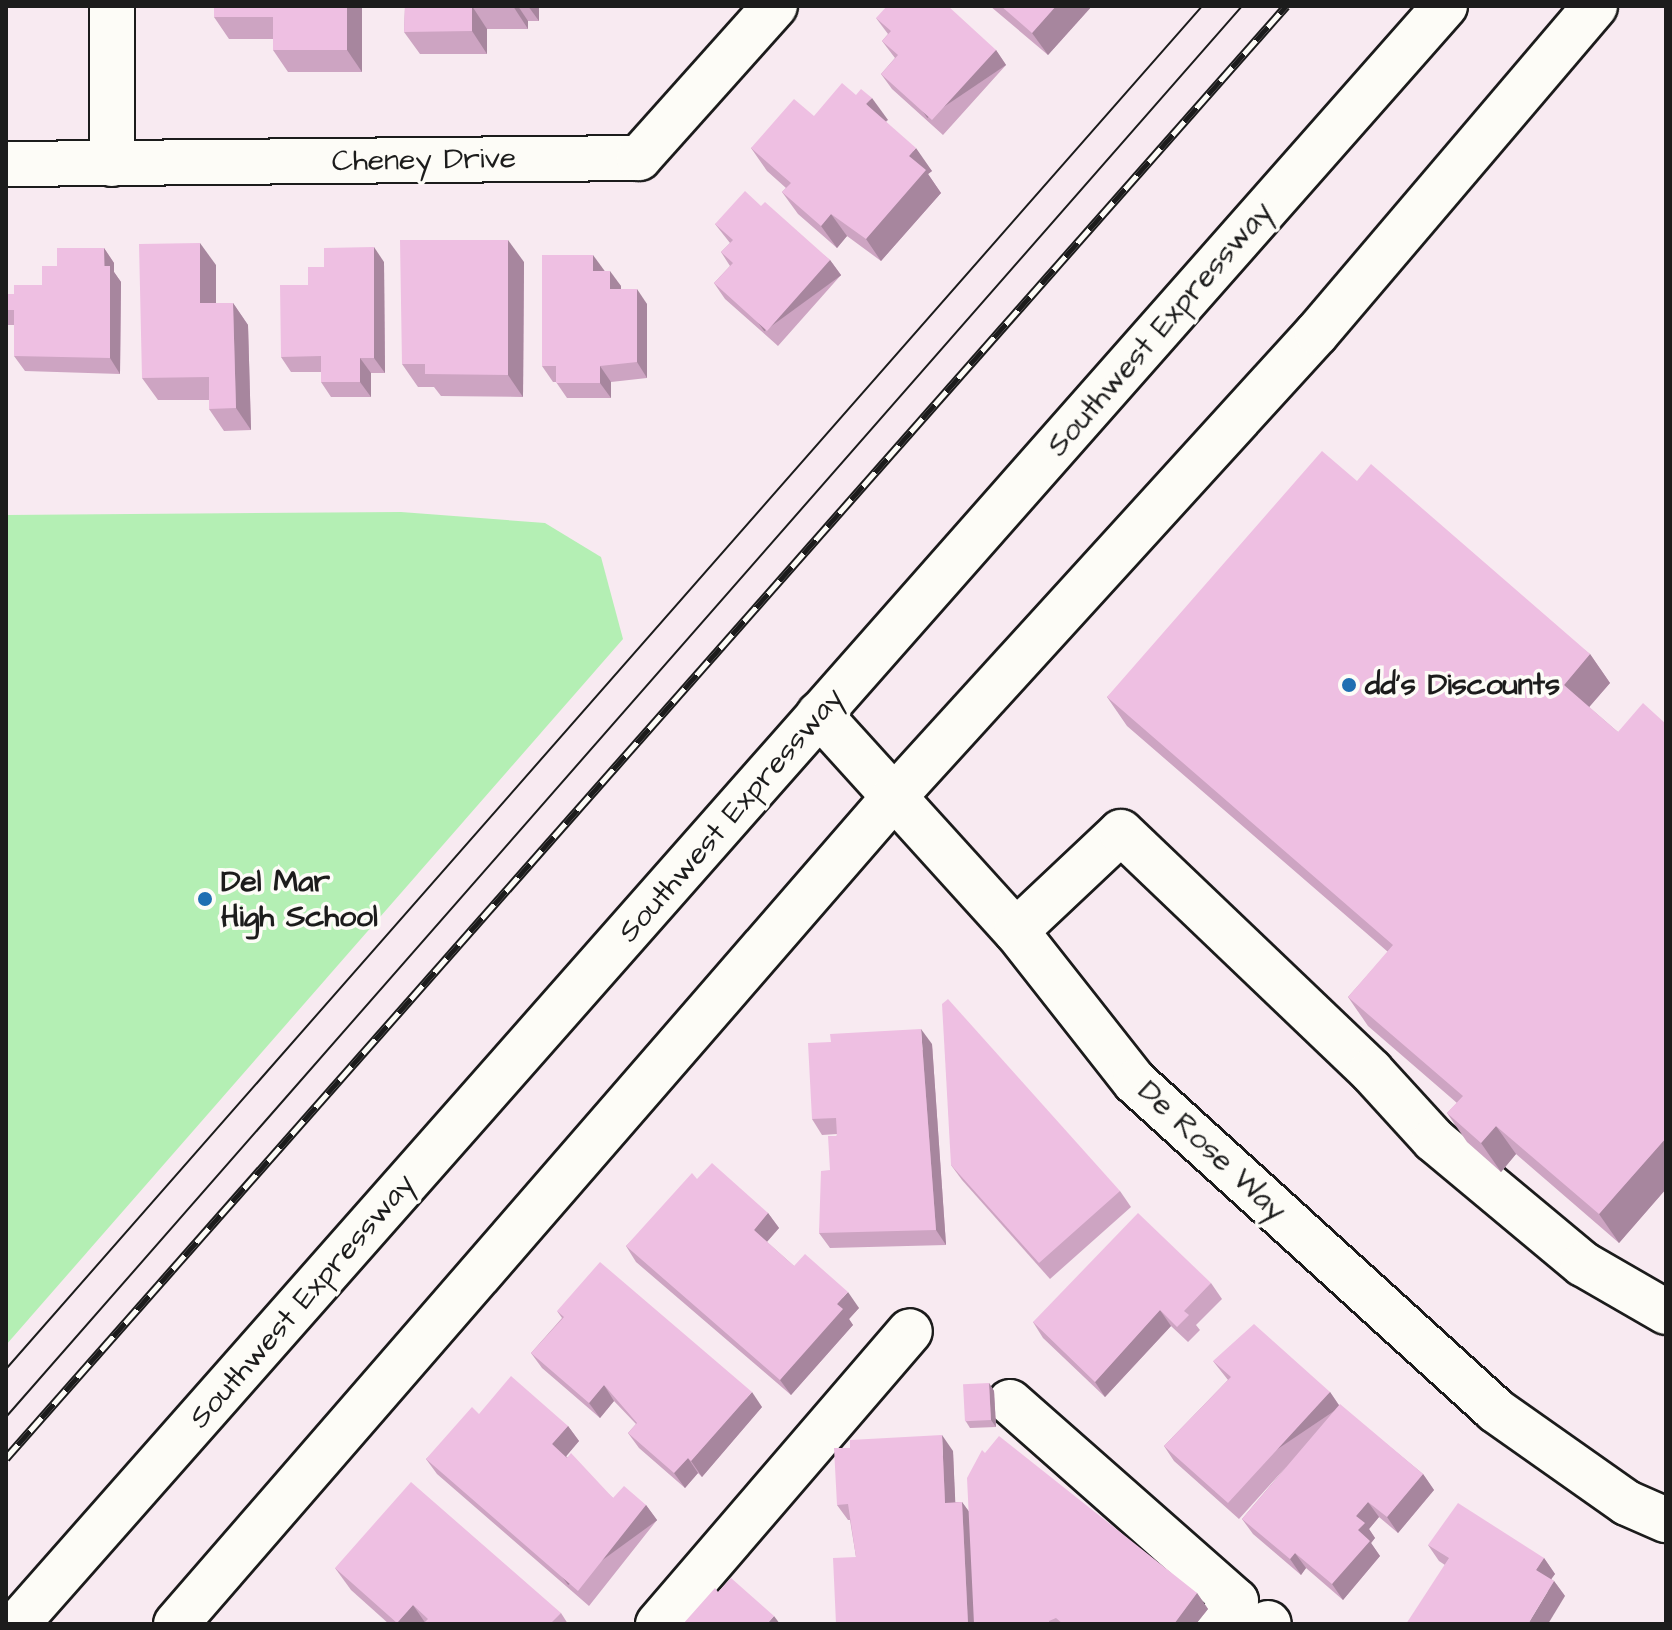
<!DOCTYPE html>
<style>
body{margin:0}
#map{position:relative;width:1672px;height:1630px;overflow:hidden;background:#f8eaf1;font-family:"Architects Daughter",sans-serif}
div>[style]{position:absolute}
.green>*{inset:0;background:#b4efb4}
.roads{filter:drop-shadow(2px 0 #1c1c1c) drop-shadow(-2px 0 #1c1c1c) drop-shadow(0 2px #1c1c1c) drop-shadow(0 -2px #1c1c1c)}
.minor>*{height:44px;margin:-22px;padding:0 22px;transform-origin:22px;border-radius:22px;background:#fdfcf7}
.major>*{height:44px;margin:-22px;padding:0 22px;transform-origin:22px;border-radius:22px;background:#fdfcf7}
.tram>*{height:2px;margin:-1px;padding:0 1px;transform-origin:1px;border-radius:1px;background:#1c1c1c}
.rail>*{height:9px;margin-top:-4.5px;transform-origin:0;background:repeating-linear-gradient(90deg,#fdfcf7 0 18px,#1c1c1c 0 36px);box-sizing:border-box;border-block:2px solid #1c1c1c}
.wall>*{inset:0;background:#cda4c2}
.shaded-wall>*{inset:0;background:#a7869e;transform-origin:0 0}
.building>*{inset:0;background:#eebfe2;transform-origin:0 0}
.dots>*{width:22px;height:22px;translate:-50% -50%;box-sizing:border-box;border:4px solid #fdfcf7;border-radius:50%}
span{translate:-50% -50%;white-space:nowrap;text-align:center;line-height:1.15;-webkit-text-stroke:7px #fdfcf7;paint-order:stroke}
.street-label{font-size:30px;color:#1c1c1c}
.poi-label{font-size:30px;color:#1c1c1c;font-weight:700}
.left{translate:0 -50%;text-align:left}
.frame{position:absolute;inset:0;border:8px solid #1c1c1c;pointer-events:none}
</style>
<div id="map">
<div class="green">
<div style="clip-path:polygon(401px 512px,545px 523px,601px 557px,623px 639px,6px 1345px,6px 515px)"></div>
</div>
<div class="roads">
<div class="minor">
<div style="left:6px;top:164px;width:633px;rotate:-0.54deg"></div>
<div style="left:639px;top:158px;width:204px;rotate:-48.2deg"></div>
<div style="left:112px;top:164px;width:158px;rotate:-90deg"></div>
<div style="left:819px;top:714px;width:293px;rotate:47.8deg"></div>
<div style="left:1016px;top:931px;width:192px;rotate:51.8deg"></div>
<div style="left:1135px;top:1082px;width:487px;rotate:42.3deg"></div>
<div style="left:1495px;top:1410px;width:161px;rotate:35.2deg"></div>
<div style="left:1627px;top:1503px;width:43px;rotate:23.6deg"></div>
<div style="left:1016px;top:931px;width:144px;rotate:-43.3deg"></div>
<div style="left:1121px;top:832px;width:346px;rotate:43.7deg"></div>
<div style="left:1371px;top:1071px;width:93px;rotate:47.6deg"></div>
<div style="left:1434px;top:1140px;width:194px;rotate:39.8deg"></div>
<div style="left:1583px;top:1264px;width:96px;rotate:30deg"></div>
<div style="left:1010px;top:1402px;width:301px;rotate:41.4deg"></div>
<div style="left:1236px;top:1601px;width:30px;rotate:130deg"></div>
<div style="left:1268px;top:1623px;width:1px;rotate:45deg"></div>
<div style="left:658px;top:1624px;width:386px;rotate:-49.3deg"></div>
</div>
<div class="major">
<div style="left:17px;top:1624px;width:2158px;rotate:-48.57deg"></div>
<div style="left:176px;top:1624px;width:1095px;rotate:-49.04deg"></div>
<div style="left:894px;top:797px;width:628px;rotate:-47.65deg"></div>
<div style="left:1317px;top:333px;width:429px;rotate:-49.6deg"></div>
</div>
</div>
<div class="tram">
<div style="left:6px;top:1369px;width:1813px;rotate:-48.73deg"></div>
<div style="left:6px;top:1417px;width:1876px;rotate:-48.78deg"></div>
</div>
<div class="rail">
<div style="left:6px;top:1458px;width:1936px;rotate:-48.6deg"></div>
</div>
<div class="wall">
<div style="clip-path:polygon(362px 6px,362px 72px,288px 72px,273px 50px,273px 39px,229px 39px,214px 17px)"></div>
<div style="clip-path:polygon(405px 6px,539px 6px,539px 21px,528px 21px,528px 29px,487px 29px,487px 54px,420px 54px,404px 32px)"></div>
<div style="clip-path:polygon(990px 6px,1092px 6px,1048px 55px)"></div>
<div style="clip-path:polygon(876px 18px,996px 50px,1006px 65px,943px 135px,892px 89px,881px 74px,895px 58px,882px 41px,888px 34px)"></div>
<div style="clip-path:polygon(856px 95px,888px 120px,886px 122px,932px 171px,928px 174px,941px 193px,881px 261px,847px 236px,837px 248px,798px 214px,782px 192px,786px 188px,767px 171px,751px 148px)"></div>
<div style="clip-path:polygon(761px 206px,830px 260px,841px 275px,778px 346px,725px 299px,714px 283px,730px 266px,721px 252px,730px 243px,715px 224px)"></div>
<div style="clip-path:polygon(104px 248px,114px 263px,114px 272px,121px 282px,120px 374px,25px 371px,14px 356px,14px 325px,6px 325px,6px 294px,14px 294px,42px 285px)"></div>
<div style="clip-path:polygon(384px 262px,385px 373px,371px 373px,371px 397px,331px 397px,321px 382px,321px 372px,291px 372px,281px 357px,308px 285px,324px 267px)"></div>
<div style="clip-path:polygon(524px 262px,523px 397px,441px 396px,434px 387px,418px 387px,402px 364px)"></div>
<div style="clip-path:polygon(216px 265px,216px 303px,233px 303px,248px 325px,251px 430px,224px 431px,209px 409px,209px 400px,158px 400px,142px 378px)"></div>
<div style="clip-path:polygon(604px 270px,621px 286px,621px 289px,647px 304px,647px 378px,611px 382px,611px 398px,567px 398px,556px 382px,553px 382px,542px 366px)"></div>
<div style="clip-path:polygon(1357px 481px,1590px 654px,1610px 683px,1589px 707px,1618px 732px,1666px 724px,1666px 1189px,1619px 1243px,1516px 1154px,1501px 1172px,1467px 1142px,1447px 1113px,1457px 1103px,1368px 1026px,1348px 997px,1388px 952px,1127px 726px,1107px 697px)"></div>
<div style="clip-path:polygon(932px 1044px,946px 1245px,830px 1248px,819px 1233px,837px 1134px,822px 1135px,812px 1119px)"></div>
<div style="clip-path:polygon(951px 1165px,1120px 1191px,1131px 1207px,1050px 1279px,962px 1180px)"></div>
<div style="clip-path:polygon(697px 1179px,768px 1213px,779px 1228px,767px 1242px,794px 1266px,859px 1308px,849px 1319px,853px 1325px,791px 1395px,636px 1262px,626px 1246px)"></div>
<div style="clip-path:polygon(1211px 1283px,1222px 1299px,1196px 1325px,1200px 1330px,1188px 1342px,1171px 1326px,1105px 1397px,1043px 1338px,1033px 1322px)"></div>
<div style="clip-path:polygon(557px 1311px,762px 1407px,702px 1477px,698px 1473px,685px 1488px,639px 1448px,628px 1433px,636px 1424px,614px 1401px,600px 1418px,542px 1368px,531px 1353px,562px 1318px)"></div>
<div style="clip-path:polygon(1213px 1361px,1330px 1392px,1339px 1405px,1423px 1474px,1434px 1490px,1398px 1533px,1379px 1517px,1369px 1529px,1375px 1538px,1371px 1543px,1380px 1556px,1343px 1600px,1306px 1568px,1301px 1575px,1253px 1534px,1242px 1519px,1286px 1467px,1239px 1519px,1174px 1461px,1164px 1446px,1228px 1380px)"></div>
<div style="clip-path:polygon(989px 1383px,994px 1391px,996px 1427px,970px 1428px,965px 1420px)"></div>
<div style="clip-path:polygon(479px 1414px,568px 1426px,579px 1441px,566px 1456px,613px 1498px,646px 1505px,657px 1520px,589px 1606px,437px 1474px,426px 1459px)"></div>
<div style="clip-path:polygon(953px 1451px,955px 1502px,962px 1502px,969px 1512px,1197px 1593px,1208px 1609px,1196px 1624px,836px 1624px,856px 1557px,850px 1520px,848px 1520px,837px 1505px)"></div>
<div style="clip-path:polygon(1428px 1545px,1544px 1558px,1555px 1574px,1551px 1579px,1554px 1581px,1565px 1596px,1445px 1565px,1439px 1561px)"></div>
<div style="clip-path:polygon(335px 1568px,561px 1613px,568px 1624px,389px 1624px,351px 1590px)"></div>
</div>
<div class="shaded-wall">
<div style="clip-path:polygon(347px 6px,362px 6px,362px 72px,347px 50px)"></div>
<div style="clip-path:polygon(472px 6px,487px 29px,487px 54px,472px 31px)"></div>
<div style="clip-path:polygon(513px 6px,518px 6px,528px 21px,528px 29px)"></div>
<div style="clip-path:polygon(528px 6px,539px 6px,539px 21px)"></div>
<div style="clip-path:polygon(1056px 6px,1092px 6px,1048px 55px,1032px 33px)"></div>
<div style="left:996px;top:50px;width:18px;height:95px;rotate:56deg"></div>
<div style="left:872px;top:98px;width:27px;height:8px;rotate:54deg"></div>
<div style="clip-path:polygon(916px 148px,932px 171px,928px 174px,941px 193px,881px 261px,866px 239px,909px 156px)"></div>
<div style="clip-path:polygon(831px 214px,847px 236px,837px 248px,821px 226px)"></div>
<div style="clip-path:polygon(508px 240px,524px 262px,523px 397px,508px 375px)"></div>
<div style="clip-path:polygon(200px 243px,216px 265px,216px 325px,200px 303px)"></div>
<div style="clip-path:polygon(374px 247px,384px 262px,385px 373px,374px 358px)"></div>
<div style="clip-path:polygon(104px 248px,114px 263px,114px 272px,121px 282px,120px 374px,110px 358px)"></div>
<div style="clip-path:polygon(593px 255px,604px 270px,604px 286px,593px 271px)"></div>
<div style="left:830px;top:260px;width:19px;height:95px;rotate:54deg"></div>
<div style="clip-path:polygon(610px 271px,621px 286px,621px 304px,610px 289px)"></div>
<div style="clip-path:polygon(637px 289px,647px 304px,647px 378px,637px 362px)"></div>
<div style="clip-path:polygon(233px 303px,248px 325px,251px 430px,236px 408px)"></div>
<div style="clip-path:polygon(360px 358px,371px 373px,371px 397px,360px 382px)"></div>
<div style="clip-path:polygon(600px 366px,611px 382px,611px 398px,600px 383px)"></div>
<div style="clip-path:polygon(1590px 654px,1610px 683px,1584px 713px,1564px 685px)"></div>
<div style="clip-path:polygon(921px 1029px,932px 1044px,946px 1245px,936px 1230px)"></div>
<div style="clip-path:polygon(1496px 1126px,1516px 1154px,1501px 1172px,1481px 1143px)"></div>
<div style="clip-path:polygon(1666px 1138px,1666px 1189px,1619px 1243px,1599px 1214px)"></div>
<div style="clip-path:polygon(768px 1213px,779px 1228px,764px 1245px,754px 1230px)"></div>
<div style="clip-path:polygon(848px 1292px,859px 1308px,849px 1319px,853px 1325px,791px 1395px,780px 1380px,837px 1304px)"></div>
<div style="clip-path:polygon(1160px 1310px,1171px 1326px,1105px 1397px,1095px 1382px)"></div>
<div style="clip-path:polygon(989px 1383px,994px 1391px,996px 1427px,991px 1420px)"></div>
<div style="clip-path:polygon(604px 1385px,614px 1401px,600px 1418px,589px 1403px)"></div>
<div style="clip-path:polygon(752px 1392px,762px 1407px,702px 1477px,691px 1461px)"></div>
<div style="left:1330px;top:1392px;width:18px;height:151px;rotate:56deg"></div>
<div style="clip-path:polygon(568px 1426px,579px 1441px,563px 1460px,552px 1444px)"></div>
<div style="clip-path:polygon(942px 1435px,953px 1451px,956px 1518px,945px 1503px)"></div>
<div style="clip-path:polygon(688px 1458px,698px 1473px,685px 1488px,674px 1473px)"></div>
<div style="clip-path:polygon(1423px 1474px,1434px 1490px,1398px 1533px,1387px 1517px)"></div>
<div style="clip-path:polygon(962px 1502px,973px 1517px,978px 1624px,968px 1624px)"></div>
<div style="clip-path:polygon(1368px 1502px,1379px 1517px,1369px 1529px,1375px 1538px,1371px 1543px,1380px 1556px,1343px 1600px,1332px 1584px,1358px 1530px,1356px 1516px)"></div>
<div style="left:646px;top:1505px;width:19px;height:110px;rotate:54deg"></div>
<div style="clip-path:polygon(1295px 1553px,1306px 1568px,1301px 1575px,1290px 1559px)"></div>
<div style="clip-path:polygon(1544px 1558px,1555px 1574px,1547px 1585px,1536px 1570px)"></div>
<div style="clip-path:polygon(1554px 1581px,1565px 1596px,1548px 1624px,1528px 1624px)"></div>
<div style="clip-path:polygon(1197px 1593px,1208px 1609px,1196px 1624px,1174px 1624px)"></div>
<div style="clip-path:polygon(413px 1605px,426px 1624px,398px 1624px,397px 1623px)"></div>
<div style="clip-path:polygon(774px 1616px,780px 1624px,767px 1624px)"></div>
</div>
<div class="building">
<div style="clip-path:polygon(214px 6px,347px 6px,347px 50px,273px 50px,273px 17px,214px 17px)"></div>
<div style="clip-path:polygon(405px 6px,513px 6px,472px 6px,472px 31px,404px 32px)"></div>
<div style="clip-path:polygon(887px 6px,948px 6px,996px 50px,932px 120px,881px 74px,898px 55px,882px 41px,891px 31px,876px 18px)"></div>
<div style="clip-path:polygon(1001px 6px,1056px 6px,1032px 33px)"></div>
<div style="clip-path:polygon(842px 83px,856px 95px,861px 89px,872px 98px,866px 104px,916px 148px,909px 156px,926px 170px,866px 239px,831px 214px,821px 226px,782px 192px,791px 183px,751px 148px,794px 99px,814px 116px)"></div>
<div style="clip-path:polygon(745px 191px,761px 206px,765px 202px,830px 260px,767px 331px,714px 283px,733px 263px,721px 252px,733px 240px,715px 224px)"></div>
<div style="clip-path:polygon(400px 240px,508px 240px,508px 375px,425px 374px,425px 364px,402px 364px)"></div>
<div style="clip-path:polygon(200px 243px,200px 303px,233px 303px,236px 408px,209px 409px,209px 377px,142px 378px,139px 244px)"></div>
<div style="clip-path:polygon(374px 247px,374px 358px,360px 358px,360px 382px,321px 382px,321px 356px,281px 357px,280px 285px,308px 285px,308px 267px,324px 267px,324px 248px)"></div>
<div style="clip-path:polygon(57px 248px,104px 248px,104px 266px,110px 266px,110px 358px,14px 356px,14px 310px,6px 310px,6px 294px,14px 294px,14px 285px,42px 285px,42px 266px,57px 266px)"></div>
<div style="clip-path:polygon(542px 255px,593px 255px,593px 271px,610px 271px,610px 289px,637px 289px,637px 362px,600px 366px,600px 383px,556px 383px,556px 366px,542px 366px)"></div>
<div style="clip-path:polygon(1322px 451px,1357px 481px,1371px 464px,1590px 654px,1564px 685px,1618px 732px,1643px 703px,1666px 724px,1666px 1138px,1599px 1214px,1496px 1126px,1481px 1143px,1447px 1113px,1463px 1096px,1348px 997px,1393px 945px,1107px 697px)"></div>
<div style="clip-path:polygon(948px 999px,1120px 1191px,1039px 1263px,951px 1165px,942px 1004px)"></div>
<div style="clip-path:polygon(921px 1029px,936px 1230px,819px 1233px,821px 1171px,830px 1170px,828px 1136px,837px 1136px,836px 1118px,812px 1119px,808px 1043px,831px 1042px,830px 1034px)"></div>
<div style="clip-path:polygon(712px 1163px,768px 1213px,754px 1230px,794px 1266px,805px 1254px,848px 1292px,837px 1304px,843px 1309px,780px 1380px,626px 1246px,692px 1173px,697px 1179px)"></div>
<div style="clip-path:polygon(1138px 1213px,1211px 1283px,1184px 1311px,1189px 1315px,1177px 1327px,1160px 1310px,1095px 1382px,1033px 1322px)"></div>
<div style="clip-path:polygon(600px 1262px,752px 1392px,691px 1461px,688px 1458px,674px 1473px,628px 1433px,637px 1423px,604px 1385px,589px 1403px,531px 1353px,564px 1317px,557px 1311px)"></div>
<div style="clip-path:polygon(1254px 1324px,1330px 1392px,1228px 1503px,1164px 1446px,1231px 1377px,1213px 1361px)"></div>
<div style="clip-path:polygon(511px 1376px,568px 1426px,552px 1444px,567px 1458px,571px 1453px,613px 1498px,624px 1486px,646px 1505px,578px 1591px,426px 1459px,472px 1407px,479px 1414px)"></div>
<div style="left:989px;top:1383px;width:37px;height:26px;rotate:87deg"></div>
<div style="clip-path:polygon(1340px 1404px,1423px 1474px,1387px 1517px,1368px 1502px,1356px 1516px,1365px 1523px,1358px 1530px,1370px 1541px,1332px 1584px,1295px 1553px,1290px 1559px,1242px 1519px)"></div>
<div style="clip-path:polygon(942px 1435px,945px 1503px,962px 1502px,968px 1624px,836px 1624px,833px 1558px,856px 1557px,848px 1504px,837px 1505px,834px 1448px,850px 1448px,850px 1440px)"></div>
<div style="clip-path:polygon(999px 1436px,1197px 1593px,1174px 1624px,1063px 1624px,1056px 1618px,1049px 1621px,1049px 1624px,974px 1624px,967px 1478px,982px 1450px,985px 1453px)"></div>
<div style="clip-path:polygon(411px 1482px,561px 1613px,550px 1624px,423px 1624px,428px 1619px,413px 1605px,397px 1623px,335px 1568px)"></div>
<div style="clip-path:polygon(1458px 1503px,1544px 1558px,1536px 1570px,1554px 1581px,1528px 1624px,1406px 1624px,1449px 1558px,1428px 1545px)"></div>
<div style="clip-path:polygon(731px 1578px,774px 1616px,767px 1624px,683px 1624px,715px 1588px,718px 1592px)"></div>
</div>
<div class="dots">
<div style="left:1349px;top:685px;background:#1f6fb2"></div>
<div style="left:205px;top:899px;background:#1f6fb2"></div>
</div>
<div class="street-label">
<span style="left:424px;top:160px;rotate:-1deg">Cheney Drive</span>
<span style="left:1160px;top:329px;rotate:-49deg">Southwest Expressway</span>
<span style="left:731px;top:815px;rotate:-49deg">Southwest Expressway</span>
<span style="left:1212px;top:1151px;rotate:43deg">De Rose Way</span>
<span style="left:302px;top:1301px;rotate:-49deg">Southwest Expressway</span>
</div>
<div class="poi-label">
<span class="left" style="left:1365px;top:685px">dd's Discounts</span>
<span class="left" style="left:221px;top:899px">Del Mar<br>High School</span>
</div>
<div class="frame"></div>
</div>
